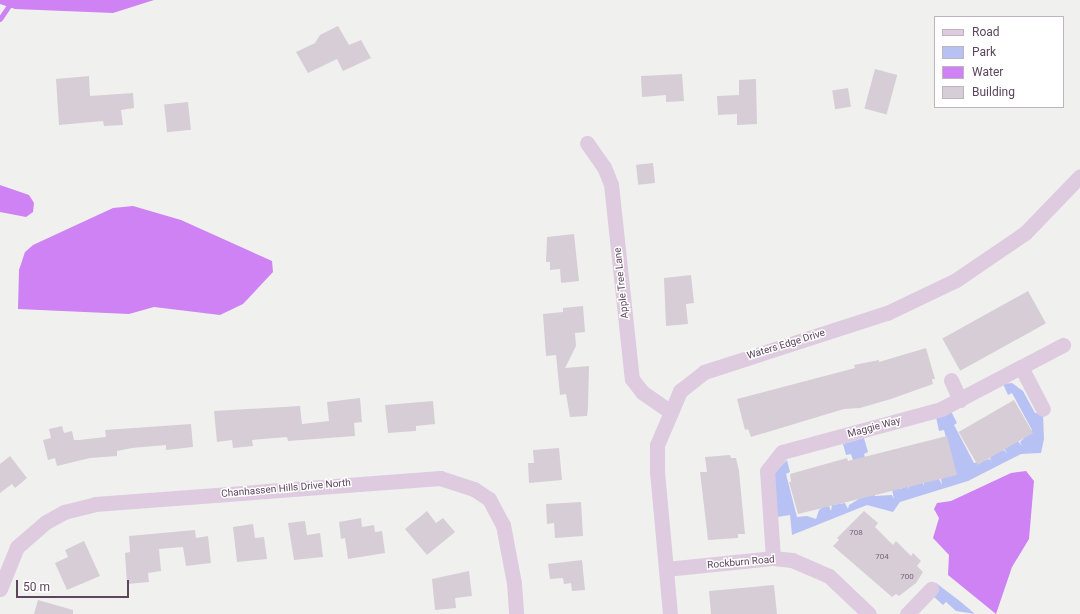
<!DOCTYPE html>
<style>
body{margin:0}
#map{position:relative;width:1080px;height:614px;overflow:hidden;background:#f0f1ee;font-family:Roboto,sans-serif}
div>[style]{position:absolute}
.green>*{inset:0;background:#b8c1f3}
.water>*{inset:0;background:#ce82f3}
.stream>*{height:4.5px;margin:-2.25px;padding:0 2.25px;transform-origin:2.25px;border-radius:2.25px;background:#ce82f3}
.building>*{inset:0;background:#d6cdd6;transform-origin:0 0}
.minor>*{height:15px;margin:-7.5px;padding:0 7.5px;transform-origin:7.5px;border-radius:7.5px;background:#decbe0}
span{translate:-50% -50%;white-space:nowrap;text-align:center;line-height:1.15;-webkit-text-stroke:3px #fff;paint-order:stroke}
.number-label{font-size:8px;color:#7a677b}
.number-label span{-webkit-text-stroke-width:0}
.street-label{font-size:10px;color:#5c455d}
.legend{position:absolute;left:934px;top:16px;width:130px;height:92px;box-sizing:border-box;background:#fff;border:1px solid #beb5be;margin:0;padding:5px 7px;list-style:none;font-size:12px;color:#5c455d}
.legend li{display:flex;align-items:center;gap:8px;height:20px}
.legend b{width:20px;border:1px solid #beb5be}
.scale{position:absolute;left:16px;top:580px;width:113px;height:18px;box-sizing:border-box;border:2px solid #5c455d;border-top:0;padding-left:5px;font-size:12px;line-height:14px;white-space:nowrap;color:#5c455d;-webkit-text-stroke:3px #fff;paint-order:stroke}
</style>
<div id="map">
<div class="green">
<div style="clip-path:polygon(1012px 383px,1023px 391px,1035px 413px,1043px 413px,1044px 439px,1041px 453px,1021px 454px,968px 481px,900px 502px,893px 512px,867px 505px,792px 535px,790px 515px,777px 517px,774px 473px,787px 460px,790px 472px,786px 474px,797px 517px,807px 516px,816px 519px,819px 510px,823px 507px,829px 506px,831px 511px,832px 505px,845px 503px,848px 509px,849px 505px,864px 496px,851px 454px,846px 455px,843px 444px,864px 438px,868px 452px,864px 454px,875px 496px,892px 495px,894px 499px,892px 489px,901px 489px,907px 485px,909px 490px,908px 484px,922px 479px,924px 486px,924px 482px,938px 477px,942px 485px,941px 479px,955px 472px,944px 430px,939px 431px,936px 417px,951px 411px,957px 423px,954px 425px,974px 463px,990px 459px,992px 463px,989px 455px,1004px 450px,1007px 454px,1003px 446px,1017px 440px,1022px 446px,1020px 442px,1032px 430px,1012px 393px,1008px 395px,1003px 384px)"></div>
<div style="clip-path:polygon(936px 583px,961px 602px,975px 614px,956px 611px,946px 602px,943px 605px,933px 596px)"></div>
</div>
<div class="water">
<div style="clip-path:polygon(0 0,154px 0,113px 13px,15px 9px,0 4px)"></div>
<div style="clip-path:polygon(0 185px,29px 195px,34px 203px,33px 212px,26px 217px,0 212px)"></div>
<div style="clip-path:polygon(133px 206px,181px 220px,272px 261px,273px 272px,243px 304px,220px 315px,154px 307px,129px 314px,18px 309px,19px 270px,25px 252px,33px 245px,113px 208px)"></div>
<div style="clip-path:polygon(1026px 471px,1034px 481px,1029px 539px,1012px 567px,996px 614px,948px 575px,949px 555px,933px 538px,939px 518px,934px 509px,937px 503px,951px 501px,1011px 473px)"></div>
</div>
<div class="stream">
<div style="left:0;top:19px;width:23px;rotate:-56deg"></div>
</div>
<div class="building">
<div style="clip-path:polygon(338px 26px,349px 45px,361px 40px,371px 58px,343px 71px,337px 59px,308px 73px,296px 52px,315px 43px,320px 35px)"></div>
<div style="left:875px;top:69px;width:23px;height:41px;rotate:15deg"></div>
<div style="clip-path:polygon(682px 74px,684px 101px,666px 102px,666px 95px,642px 97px,641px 76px)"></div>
<div style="clip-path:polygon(89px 76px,90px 96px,133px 93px,134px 108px,121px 110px,123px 125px,104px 126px,103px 121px,59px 125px,56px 79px)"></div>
<div style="clip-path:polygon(756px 79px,757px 124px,737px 125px,737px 114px,718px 115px,717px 96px,739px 95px,739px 80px)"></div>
<div style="left:848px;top:88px;width:19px;height:16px;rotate:81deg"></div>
<div style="left:188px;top:102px;width:28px;height:24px;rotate:84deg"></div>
<div style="left:653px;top:163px;width:20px;height:17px;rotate:84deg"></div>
<div style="clip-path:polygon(574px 234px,579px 281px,561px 283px,560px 269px,550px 270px,550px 262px,546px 262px,547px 237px)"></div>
<div style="clip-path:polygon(691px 275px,694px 303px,686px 304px,688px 324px,666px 326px,664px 278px)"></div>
<div style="left:1028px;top:291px;width:37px;height:98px;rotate:61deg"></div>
<div style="clip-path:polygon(583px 306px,585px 332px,575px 333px,576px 346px,565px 368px,589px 366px,588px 408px,587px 416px,570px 417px,566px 394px,560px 395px,556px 355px,546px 356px,543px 314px,563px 312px,563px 308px)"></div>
<div style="clip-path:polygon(926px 348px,935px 379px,932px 379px,933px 384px,891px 399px,860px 408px,844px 409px,751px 437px,748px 429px,745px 430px,737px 399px,855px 368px,854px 365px,879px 360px,879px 362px)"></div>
<div style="clip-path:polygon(360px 398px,362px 422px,354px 423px,355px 436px,288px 441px,287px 437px,252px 440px,253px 446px,233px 448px,232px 440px,217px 442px,214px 411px,300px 406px,302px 424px,329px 421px,327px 402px)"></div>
<div style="left:1014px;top:400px;width:38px;height:64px;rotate:60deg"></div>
<div style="clip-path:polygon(433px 401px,435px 424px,416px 426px,416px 431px,388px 433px,385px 405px)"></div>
<div style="clip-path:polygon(191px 424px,193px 447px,166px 450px,166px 445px,132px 448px,117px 451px,117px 456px,90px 458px,57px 466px,55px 458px,48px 460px,43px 440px,51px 438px,49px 429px,62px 426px,64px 433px,72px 431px,74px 440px,79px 440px,106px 437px,105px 430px)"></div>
<div style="clip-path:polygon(947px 436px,957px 475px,798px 514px,789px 482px,791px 482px,790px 474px,847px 458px,848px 461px)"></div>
<div style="clip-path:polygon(559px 448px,562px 480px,529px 483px,528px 463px,534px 463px,533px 450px)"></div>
<div style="clip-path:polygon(730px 455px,731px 458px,736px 458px,739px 471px,745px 534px,738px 534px,738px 538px,708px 540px,700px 472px,707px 472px,705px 457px)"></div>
<div style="clip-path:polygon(10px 456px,27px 478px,15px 488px,12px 484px,0 493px,0 464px)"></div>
<div style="clip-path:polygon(581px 502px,583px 536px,555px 538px,554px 523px,547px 524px,546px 504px)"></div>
<div style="clip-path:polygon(427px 511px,436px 523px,443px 518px,455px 532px,427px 555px,405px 529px)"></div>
<div style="clip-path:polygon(864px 511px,878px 523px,875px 527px,893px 545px,896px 541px,911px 556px,913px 553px,921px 561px,917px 566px,923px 572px,916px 583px,899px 596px,896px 594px,892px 597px,833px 546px,839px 540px,837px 538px)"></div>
<div style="clip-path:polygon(361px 518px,362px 527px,374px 525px,375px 532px,382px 531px,385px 553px,348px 559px,345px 538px,341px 539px,339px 522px)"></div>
<div style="clip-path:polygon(305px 521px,307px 535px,320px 533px,323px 557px,294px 560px,288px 523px)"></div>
<div style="clip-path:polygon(253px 524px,255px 538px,264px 537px,267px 559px,237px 562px,233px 527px)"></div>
<div style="clip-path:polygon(195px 530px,196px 538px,208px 536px,211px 563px,186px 566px,183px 547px,159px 549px,161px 571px,148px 573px,149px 582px,127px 584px,125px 553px,130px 552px,129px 536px)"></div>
<div style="clip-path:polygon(84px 541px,100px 576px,67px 590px,55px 563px,68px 557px,65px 550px)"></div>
<div style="clip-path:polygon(582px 560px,585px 590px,572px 591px,571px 583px,564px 584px,563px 578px,550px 579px,548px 564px)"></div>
<div style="clip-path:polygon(469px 571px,472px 596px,455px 598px,456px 608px,435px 610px,432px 579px)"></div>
<div style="clip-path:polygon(774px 585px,777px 614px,711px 614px,709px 591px)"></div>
<div style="clip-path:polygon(38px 600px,73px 610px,73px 614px,34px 614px)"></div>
</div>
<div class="minor">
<div style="left:587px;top:143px;width:29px;rotate:55deg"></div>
<div style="left:604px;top:167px;width:18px;rotate:68deg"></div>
<div style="left:611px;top:184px;width:196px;rotate:83.9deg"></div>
<div style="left:632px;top:379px;width:16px;rotate:52deg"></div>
<div style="left:642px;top:392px;width:33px;rotate:35deg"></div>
<div style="left:1021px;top:367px;width:47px;rotate:62.4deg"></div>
<div style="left:951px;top:380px;width:22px;rotate:66deg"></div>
<div style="left:773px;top:558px;width:87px;rotate:-93.9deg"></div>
<div style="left:767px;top:471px;width:24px;rotate:-52deg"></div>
<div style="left:782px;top:452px;width:165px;rotate:-15.1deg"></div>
<div style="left:941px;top:409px;width:138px;rotate:-27.7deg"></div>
<div style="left:666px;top:569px;width:108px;rotate:-5.9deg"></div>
<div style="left:773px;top:558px;width:19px;rotate:6deg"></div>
<div style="left:792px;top:560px;width:40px;rotate:23.4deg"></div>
<div style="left:829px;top:576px;width:55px;rotate:43.5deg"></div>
<div style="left:0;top:589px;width:45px;rotate:-68deg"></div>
<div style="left:17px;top:547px;width:38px;rotate:-41deg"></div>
<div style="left:46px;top:522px;width:21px;rotate:-29deg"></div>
<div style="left:64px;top:512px;width:32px;rotate:-14deg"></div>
<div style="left:95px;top:504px;width:346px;rotate:-4.3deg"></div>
<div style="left:440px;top:478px;width:36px;rotate:18deg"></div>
<div style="left:474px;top:489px;width:18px;rotate:34deg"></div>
<div style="left:489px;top:499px;width:30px;rotate:62deg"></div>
<div style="left:503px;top:525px;width:59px;rotate:79.3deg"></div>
<div style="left:514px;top:583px;width:31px;rotate:86deg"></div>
<div style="left:670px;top:614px;width:144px;rotate:-95.2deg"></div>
<div style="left:657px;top:471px;width:26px;rotate:-90deg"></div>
<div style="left:657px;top:445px;width:59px;rotate:-66.9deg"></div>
<div style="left:680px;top:391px;width:31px;rotate:-38deg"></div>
<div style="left:704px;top:372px;width:192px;rotate:-17.9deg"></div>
<div style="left:887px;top:313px;width:76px;rotate:-25.6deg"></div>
<div style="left:956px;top:280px;width:83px;rotate:-34.3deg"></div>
<div style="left:1025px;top:233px;width:79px;rotate:-46deg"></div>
<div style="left:907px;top:614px;width:35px;rotate:-46deg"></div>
</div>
<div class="number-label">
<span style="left:856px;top:533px">708</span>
<span style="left:882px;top:557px">704</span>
<span style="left:907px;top:577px">700</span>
</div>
<div class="street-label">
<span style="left:621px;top:283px;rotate:-96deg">Apple Tree Lane</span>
<span style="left:786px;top:344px;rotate:-17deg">Waters Edge Drive</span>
<span style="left:874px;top:427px;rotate:-15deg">Maggie Way</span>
<span style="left:286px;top:488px;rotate:-5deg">Chanhassen Hills Drive North</span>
<span style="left:741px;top:562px;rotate:-5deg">Rockburn Road</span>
</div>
<ul class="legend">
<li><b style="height:5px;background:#decbe0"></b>Road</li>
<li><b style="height:11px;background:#b8c1f3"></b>Park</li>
<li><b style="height:11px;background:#ce82f3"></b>Water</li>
<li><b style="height:11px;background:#d6cdd6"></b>Building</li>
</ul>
<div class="scale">50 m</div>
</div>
